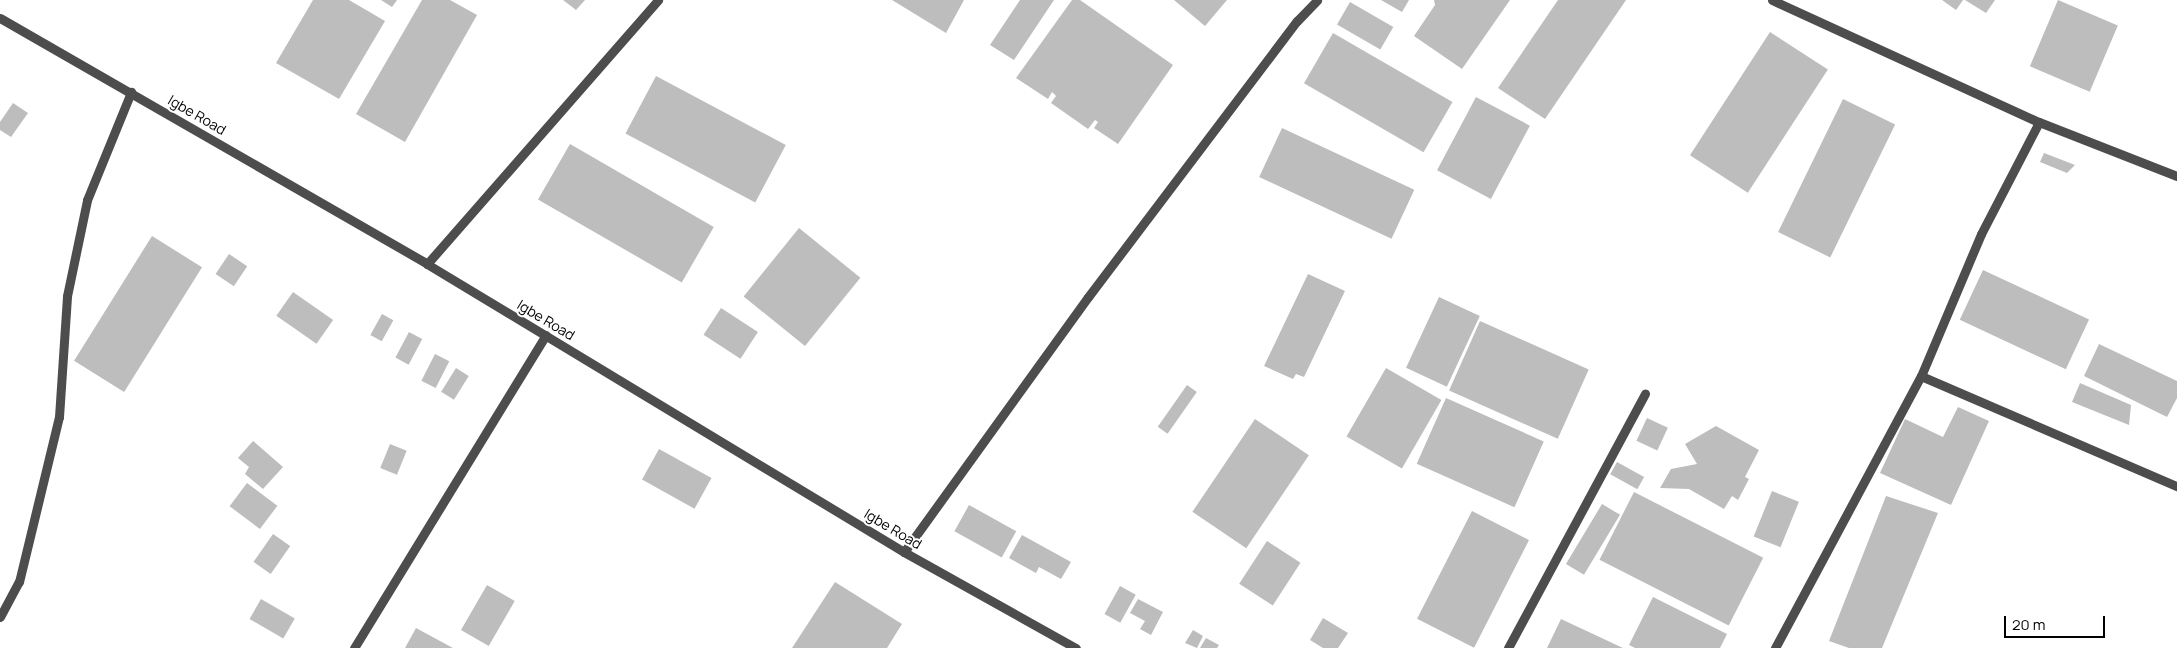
<!DOCTYPE html>
<style>
body{margin:0}
#map{position:relative;width:2177px;height:648px;overflow:hidden;background:#fff;font-family:Manrope,sans-serif}
div>[style]{position:absolute}
.building>*{inset:0;background:#bdbdbd;transform-origin:0 0}
.minor>*{height:9px;margin:-4.5px;padding:0 4.5px;transform-origin:4.5px;border-radius:4.5px;background:#4d4d4d}
span{translate:-50% -50%;white-space:nowrap;text-align:center;line-height:1.15;-webkit-text-stroke:4px #fff;paint-order:stroke}
.street-label{font-size:14px;color:#000}
.scale{position:absolute;left:2004px;top:616px;width:101px;height:22px;box-sizing:border-box;border:2px solid #000;border-top:0;padding-left:6px;font-size:15px;line-height:18px;white-space:nowrap;color:#000;-webkit-text-stroke:4px #fff;paint-order:stroke}
</style>
<div id="map">
<div class="building">
<div style="clip-path:polygon(313px 0,349px 0,385px 21px,339px 99px,276px 63px)"></div>
<div style="clip-path:polygon(381px 0,397px 0,392px 7px)"></div>
<div style="clip-path:polygon(422px 0,450px 0,477px 15px,405px 142px,356px 114px)"></div>
<div style="clip-path:polygon(563px 0,585px 0,576px 10px)"></div>
<div style="clip-path:polygon(892px 0,964px 0,946px 33px)"></div>
<div style="clip-path:polygon(1020px 0,1054px 0,1014px 60px,990px 45px)"></div>
<div style="clip-path:polygon(1072px 0,1080px 0,1173px 65px,1118px 144px,1094px 128px,1098px 122px,1095px 120px,1088px 129px,1051px 103px,1056px 96px,1052px 92px,1048px 99px,1016px 78px)"></div>
<div style="clip-path:polygon(1174px 0,1227px 0,1205px 26px)"></div>
<div style="clip-path:polygon(1381px 0,1409px 0,1402px 12px)"></div>
<div style="clip-path:polygon(1434px 0,1510px 0,1462px 69px,1414px 36px,1435px 5px)"></div>
<div style="clip-path:polygon(1558px 0,1626px 0,1545px 119px,1498px 88px)"></div>
<div style="clip-path:polygon(1942px 0,1963px 0,1956px 10px)"></div>
<div style="clip-path:polygon(1965px 0,1995px 0,1986px 13px)"></div>
<div style="left:2058px;top:0;width:65px;height:72px;rotate:23deg"></div>
<div style="left:1350px;top:2px;width:50px;height:26px;rotate:30deg"></div>
<div style="left:1770px;top:32px;width:69px;height:147px;rotate:33deg"></div>
<div style="left:1333px;top:33px;width:138px;height:58px;rotate:30deg"></div>
<div style="left:656px;top:76px;width:147px;height:65px;rotate:28deg"></div>
<div style="left:1476px;top:97px;width:61px;height:83px;rotate:28deg"></div>
<div style="left:1843px;top:99px;width:58px;height:148px;rotate:26deg"></div>
<div style="clip-path:polygon(13px 103px,28px 113px,11px 137px,0 130px,0 122px)"></div>
<div style="left:1282px;top:128px;width:146px;height:54px;rotate:25deg"></div>
<div style="left:570px;top:144px;width:166px;height:64px;rotate:30deg"></div>
<div style="clip-path:polygon(2044px 153px,2075px 165px,2067px 173px,2040px 162px)"></div>
<div style="left:799px;top:228px;width:79px;height:88px;rotate:39deg"></div>
<div style="left:152px;top:236px;width:59px;height:147px;rotate:32deg"></div>
<div style="left:229px;top:254px;width:22px;height:24px;rotate:34deg"></div>
<div style="left:1983px;top:270px;width:117px;height:55px;rotate:25deg"></div>
<div style="clip-path:polygon(1308px 274px,1345px 291px,1304px 377px,1296px 374px,1293px 379px,1264px 366px)"></div>
<div style="left:293px;top:292px;width:49px;height:29px;rotate:35deg"></div>
<div style="left:1439px;top:297px;width:45px;height:78px;rotate:25deg"></div>
<div style="left:721px;top:308px;width:44px;height:32px;rotate:33deg"></div>
<div style="left:382px;top:314px;width:13px;height:24px;rotate:29deg"></div>
<div style="left:1480px;top:321px;width:119px;height:76px;rotate:24deg"></div>
<div style="left:409px;top:332px;width:15px;height:29px;rotate:28deg"></div>
<div style="clip-path:polygon(2099px 344px,2177px 381px,2177px 398px,2167px 417px,2084px 376px)"></div>
<div style="left:435px;top:354px;width:16px;height:30px;rotate:27deg"></div>
<div style="left:456px;top:368px;width:15px;height:28px;rotate:32deg"></div>
<div style="left:1386px;top:368px;width:64px;height:79px;rotate:30deg"></div>
<div style="clip-path:polygon(2080px 383px,2131px 405px,2129px 425px,2072px 402px)"></div>
<div style="left:1187px;top:385px;width:12px;height:51px;rotate:35deg"></div>
<div style="left:1446px;top:398px;width:107px;height:72px;rotate:24deg"></div>
<div style="clip-path:polygon(1958px 407px,1989px 421px,1951px 505px,1880px 473px,1905px 419px,1943px 437px)"></div>
<div style="left:1647px;top:418px;width:23px;height:25px;rotate:25deg"></div>
<div style="left:1255px;top:419px;width:65px;height:112px;rotate:34deg"></div>
<div style="clip-path:polygon(1716px 426px,1759px 450px,1745px 477px,1749px 479px,1738px 500px,1732px 496px,1724px 509px,1689px 489px,1660px 488px,1671px 469px,1697px 464px,1685px 444px)"></div>
<div style="clip-path:polygon(253px 441px,283px 467px,263px 489px,245px 474px,249px 467px,238px 458px)"></div>
<div style="left:390px;top:444px;width:18px;height:26px;rotate:22deg"></div>
<div style="left:659px;top:449px;width:60px;height:35px;rotate:29deg"></div>
<div style="left:1617px;top:462px;width:31px;height:14px;rotate:29deg"></div>
<div style="left:247px;top:483px;width:38px;height:29px;rotate:37deg"></div>
<div style="left:1772px;top:491px;width:29px;height:49px;rotate:22deg"></div>
<div style="left:1634px;top:492px;width:145px;height:76px;rotate:27deg"></div>
<div style="clip-path:polygon(1886px 496px,1938px 513px,1882px 648px,1849px 648px,1829px 641px)"></div>
<div style="left:1602px;top:504px;width:21px;height:70px;rotate:31deg"></div>
<div style="left:969px;top:505px;width:54px;height:30px;rotate:29deg"></div>
<div style="left:1472px;top:511px;width:64px;height:121px;rotate:27deg"></div>
<div style="left:273px;top:534px;width:21px;height:34px;rotate:35deg"></div>
<div style="clip-path:polygon(1022px 535px,1071px 562px,1061px 579px,1039px 567px,1036px 573px,1009px 558px)"></div>
<div style="left:1267px;top:541px;width:40px;height:51px;rotate:33deg"></div>
<div style="clip-path:polygon(835px 582px,902px 624px,887px 648px,792px 648px)"></div>
<div style="left:487px;top:585px;width:32px;height:52px;rotate:30deg"></div>
<div style="left:1120px;top:586px;width:18px;height:32px;rotate:29deg"></div>
<div style="clip-path:polygon(1653px 597px,1727px 634px,1720px 648px,1635px 648px,1629px 645px)"></div>
<div style="left:261px;top:599px;width:39px;height:23px;rotate:30deg"></div>
<div style="clip-path:polygon(1138px 599px,1163px 612px,1151px 635px,1140px 629px,1145px 621px,1130px 613px)"></div>
<div style="clip-path:polygon(1323px 618px,1348px 633px,1338px 648px,1323px 648px,1310px 640px)"></div>
<div style="clip-path:polygon(1561px 619px,1623px 648px,1547px 648px)"></div>
<div style="clip-path:polygon(416px 628px,453px 648px,405px 648px)"></div>
<div style="clip-path:polygon(1193px 630px,1203px 636px,1197px 648px,1185px 643px)"></div>
<div style="clip-path:polygon(1206px 638px,1219px 645px,1217px 648px,1200px 648px)"></div>
</div>
<div class="minor">
<div style="left:1772px;top:0;width:294px;rotate:24.6deg"></div>
<div style="left:2039px;top:122px;width:148px;rotate:21.4deg"></div>
<div style="left:0;top:18px;width:493px;rotate:29.9deg"></div>
<div style="left:427px;top:264px;width:557px;rotate:31.12deg"></div>
<div style="left:904px;top:552px;width:197px;rotate:29.2deg"></div>
<div style="left:427px;top:264px;width:351px;rotate:-48.8deg"></div>
<div style="left:1921px;top:376px;width:279px;rotate:23.3deg"></div>
<div style="left:904px;top:552px;width:314px;rotate:-54.2deg"></div>
<div style="left:1088px;top:297px;width:346px;rotate:-52.9deg"></div>
<div style="left:1297px;top:21px;width:29px;rotate:-46deg"></div>
<div style="left:0;top:617px;width:40px;rotate:-62deg"></div>
<div style="left:19px;top:582px;width:170px;rotate:-76.4deg"></div>
<div style="left:59px;top:417px;width:121px;rotate:-86.2deg"></div>
<div style="left:67px;top:296px;width:98px;rotate:-78.2deg"></div>
<div style="left:87px;top:200px;width:117px;rotate:-67.8deg"></div>
<div style="left:354px;top:648px;width:367px;rotate:-58.5deg"></div>
<div style="left:1508px;top:648px;width:289px;rotate:-61.7deg"></div>
<div style="left:1775px;top:648px;width:309px;rotate:-61.8deg"></div>
<div style="left:1921px;top:376px;width:154px;rotate:-67.1deg"></div>
<div style="left:1981px;top:234px;width:126px;rotate:-62.6deg"></div>
</div>
<div class="street-label">
<span style="left:197px;top:115px;rotate:30deg">Igbe Road</span>
<span style="left:546px;top:320px;rotate:31deg">Igbe Road</span>
<span style="left:893px;top:529px;rotate:31deg">Igbe Road</span>
</div>
<div class="scale">20 m</div>
</div>
